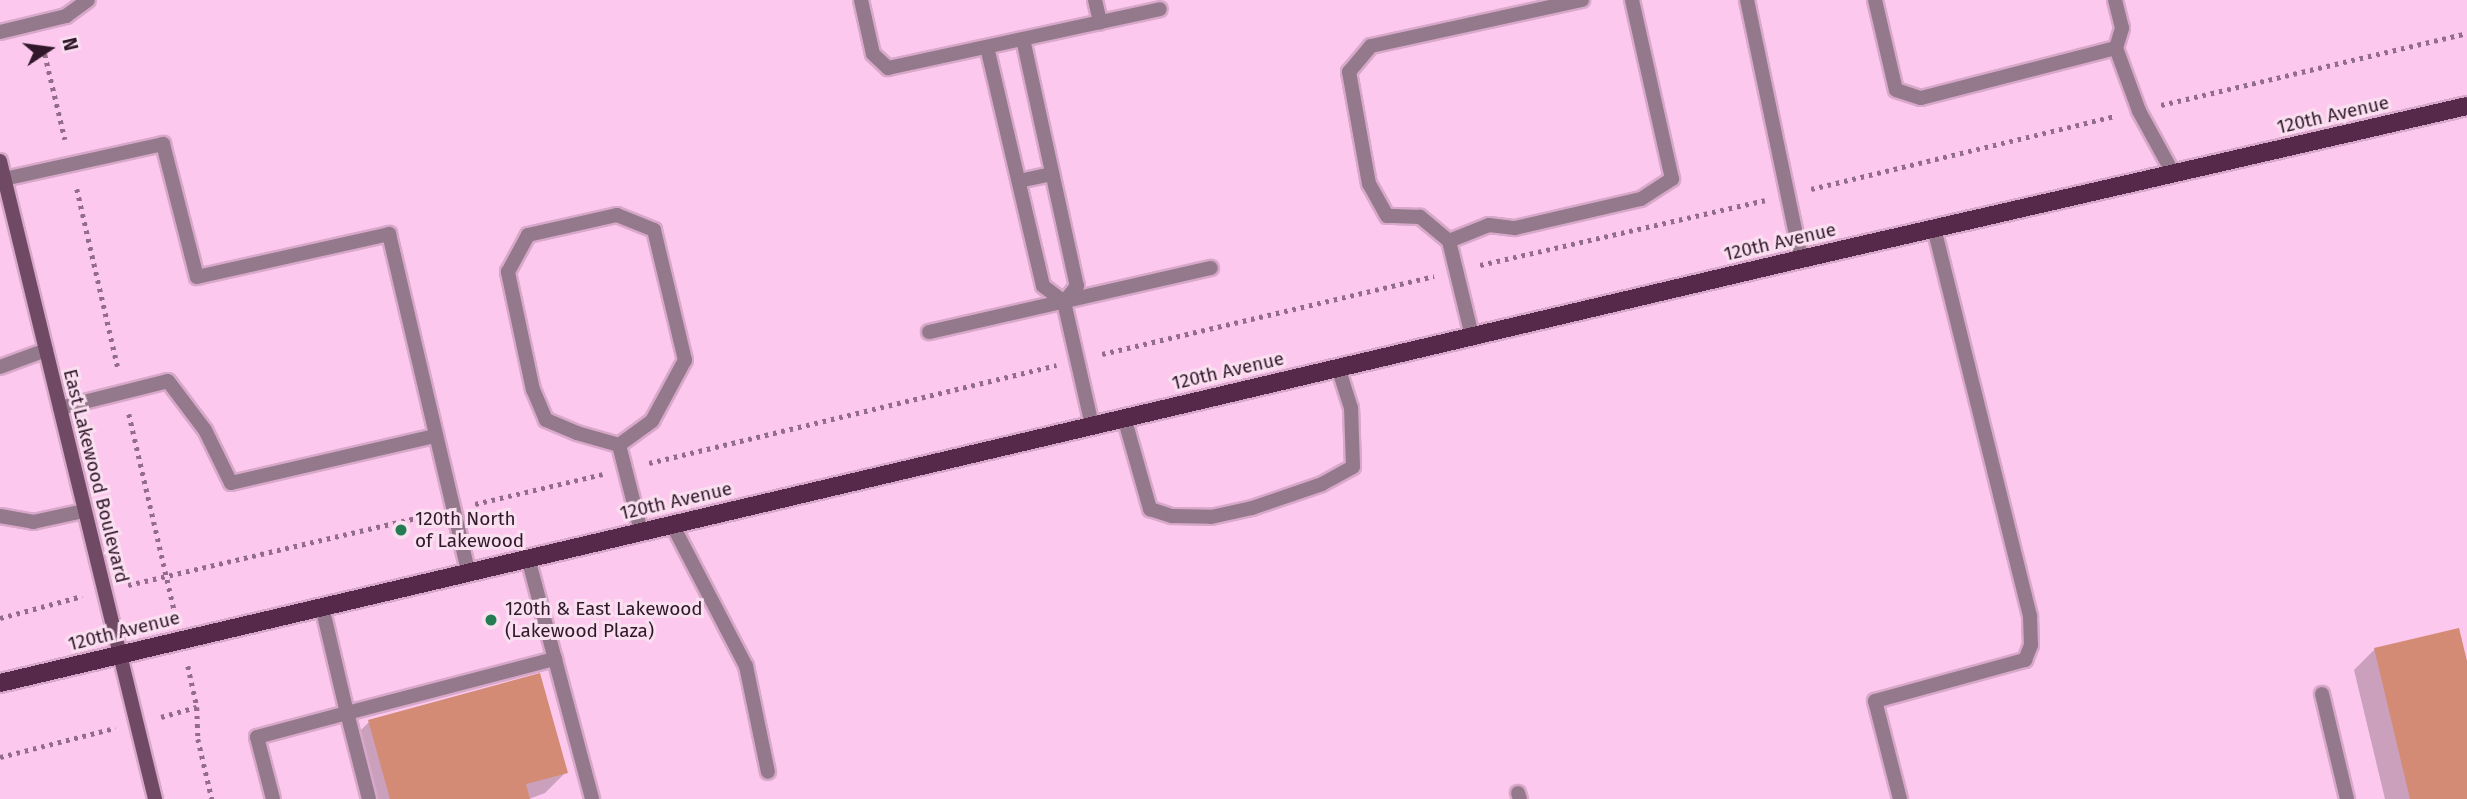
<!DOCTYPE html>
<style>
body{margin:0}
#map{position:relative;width:2467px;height:799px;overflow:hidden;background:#fdc8ed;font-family:"Fira Sans",sans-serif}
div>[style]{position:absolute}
.shadow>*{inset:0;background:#0003}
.building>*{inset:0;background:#d48b75}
.path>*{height:4.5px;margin-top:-2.25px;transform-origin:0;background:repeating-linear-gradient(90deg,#926c88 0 3.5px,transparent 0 8.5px)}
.roads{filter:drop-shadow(2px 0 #d8a8ca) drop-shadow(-2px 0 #d8a8ca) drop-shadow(0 2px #d8a8ca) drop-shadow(0 -2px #d8a8ca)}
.lane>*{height:14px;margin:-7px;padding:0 7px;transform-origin:7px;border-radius:7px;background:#94788b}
.secondary>*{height:14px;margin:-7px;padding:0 7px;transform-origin:7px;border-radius:7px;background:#704a65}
.primary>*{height:18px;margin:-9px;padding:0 9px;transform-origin:9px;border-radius:9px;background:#56294a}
.dots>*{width:19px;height:19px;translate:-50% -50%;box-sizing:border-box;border:4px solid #fadff1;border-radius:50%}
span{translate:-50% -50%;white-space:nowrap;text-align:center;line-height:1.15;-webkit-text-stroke:6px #fadff1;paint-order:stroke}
.street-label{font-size:19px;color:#30182a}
.poi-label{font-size:19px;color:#30182a}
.left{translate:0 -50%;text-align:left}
.north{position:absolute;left:14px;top:14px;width:70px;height:70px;-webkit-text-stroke:5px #fadff1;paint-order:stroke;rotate:77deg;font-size:19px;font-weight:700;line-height:28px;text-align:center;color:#30182a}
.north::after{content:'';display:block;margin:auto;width:24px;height:32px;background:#30182a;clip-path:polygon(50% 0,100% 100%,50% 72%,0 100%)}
</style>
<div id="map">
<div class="shadow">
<div style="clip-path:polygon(2375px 649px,2467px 668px,2467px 799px,2385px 799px,2354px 670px)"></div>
<div style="clip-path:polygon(369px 722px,566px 772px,545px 793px,529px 799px,364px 799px,348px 743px)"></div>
</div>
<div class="building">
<div style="clip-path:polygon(2459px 628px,2467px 661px,2467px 799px,2410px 799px,2374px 648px)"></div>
<div style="clip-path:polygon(540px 673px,568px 773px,526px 784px,530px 799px,390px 799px,368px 720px)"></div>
</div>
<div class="path">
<div style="left:43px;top:46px;width:96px;rotate:76.7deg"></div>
<div style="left:2161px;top:105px;width:314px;rotate:-13.2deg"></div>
<div style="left:77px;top:189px;width:184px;rotate:77.1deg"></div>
<div style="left:1811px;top:189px;width:313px;rotate:-13.5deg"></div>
<div style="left:1480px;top:265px;width:292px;rotate:-12.8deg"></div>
<div style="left:1102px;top:354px;width:341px;rotate:-13.2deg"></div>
<div style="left:129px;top:414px;width:208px;rotate:77deg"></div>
<div style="left:649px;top:463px;width:419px;rotate:-13.5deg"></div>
<div style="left:475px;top:504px;width:131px;rotate:-13.2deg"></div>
<div style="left:128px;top:585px;width:309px;rotate:-13.1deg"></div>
<div style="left:0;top:618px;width:85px;rotate:-15deg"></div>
<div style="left:188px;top:666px;width:42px;rotate:77.6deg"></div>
<div style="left:197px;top:707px;width:32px;rotate:88deg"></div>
<div style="left:198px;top:739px;width:62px;rotate:76.9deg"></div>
<div style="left:161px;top:717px;width:37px;rotate:-16deg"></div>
<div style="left:0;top:757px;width:119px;rotate:-14.2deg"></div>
</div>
<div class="roads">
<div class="lane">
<div style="left:861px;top:0;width:55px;rotate:77.5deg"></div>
<div style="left:873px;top:54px;width:21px;rotate:43deg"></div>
<div style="left:888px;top:68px;width:278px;rotate:-12.2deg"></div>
<div style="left:1095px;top:0;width:23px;rotate:77deg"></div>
<div style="left:1747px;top:0;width:265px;rotate:78.2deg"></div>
<div style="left:1875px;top:0;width:92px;rotate:76.9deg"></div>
<div style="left:1896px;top:90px;width:26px;rotate:18deg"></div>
<div style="left:1921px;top:98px;width:201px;rotate:-14.4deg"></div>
<div style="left:2116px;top:48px;width:21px;rotate:-73deg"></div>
<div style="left:2122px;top:28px;width:29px;rotate:-104deg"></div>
<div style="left:0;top:32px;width:68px;rotate:-13.6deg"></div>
<div style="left:66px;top:16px;width:27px;rotate:-36deg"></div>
<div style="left:1023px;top:39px;width:253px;rotate:77.7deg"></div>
<div style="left:1077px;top:286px;width:21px;rotate:129deg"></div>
<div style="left:987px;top:47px;width:245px;rotate:76.8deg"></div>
<div style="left:1043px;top:286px;width:26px;rotate:37deg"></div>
<div style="left:1064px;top:302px;width:126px;rotate:77.2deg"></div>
<div style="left:2116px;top:48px;width:67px;rotate:69.9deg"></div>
<div style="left:2139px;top:111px;width:71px;rotate:61.3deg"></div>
<div style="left:4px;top:179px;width:163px;rotate:-12.4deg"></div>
<div style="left:163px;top:144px;width:137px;rotate:75.7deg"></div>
<div style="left:197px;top:277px;width:197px;rotate:-12.6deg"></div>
<div style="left:389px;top:234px;width:347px;rotate:76.8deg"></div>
<div style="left:1019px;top:181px;width:34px;rotate:-12deg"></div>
<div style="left:1449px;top:241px;width:43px;rotate:-21.8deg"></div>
<div style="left:1489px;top:225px;width:26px;rotate:7deg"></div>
<div style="left:1515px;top:228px;width:129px;rotate:-13deg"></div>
<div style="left:1641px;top:199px;width:37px;rotate:-33deg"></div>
<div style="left:1672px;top:179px;width:183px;rotate:-102.6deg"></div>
<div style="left:929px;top:332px;width:289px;rotate:-12.8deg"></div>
<div style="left:1472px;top:336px;width:98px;rotate:-103.6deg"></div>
<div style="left:1449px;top:241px;width:38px;rotate:-140deg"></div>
<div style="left:1420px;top:217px;width:33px;rotate:-178deg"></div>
<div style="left:1387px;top:216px;width:37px;rotate:-119deg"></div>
<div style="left:1369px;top:184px;width:114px;rotate:-100.1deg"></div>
<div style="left:1349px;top:72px;width:34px;rotate:-50deg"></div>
<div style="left:1371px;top:46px;width:216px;rotate:-12.3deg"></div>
<div style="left:0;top:367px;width:49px;rotate:-20.3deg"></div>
<div style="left:60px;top:408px;width:111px;rotate:-14deg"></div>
<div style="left:168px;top:381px;width:61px;rotate:52.9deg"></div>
<div style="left:205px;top:430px;width:59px;rotate:63.9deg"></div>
<div style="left:231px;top:483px;width:209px;rotate:-13deg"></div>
<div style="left:1124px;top:417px;width:96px;rotate:74.2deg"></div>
<div style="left:1150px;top:509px;width:23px;rotate:18deg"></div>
<div style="left:1172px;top:516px;width:39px;rotate:1deg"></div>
<div style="left:1211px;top:517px;width:42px;rotate:-12.4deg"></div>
<div style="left:1252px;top:508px;width:74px;rotate:-18.9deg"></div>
<div style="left:1322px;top:484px;width:35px;rotate:-29deg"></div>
<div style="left:1353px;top:467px;width:59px;rotate:-91.9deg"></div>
<div style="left:1351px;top:408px;width:43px;rotate:-107.6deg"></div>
<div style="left:619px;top:445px;width:44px;rotate:-164.1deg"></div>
<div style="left:577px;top:433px;width:34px;rotate:-157deg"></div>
<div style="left:546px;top:420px;width:33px;rotate:-113deg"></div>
<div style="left:533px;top:390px;width:121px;rotate:-102deg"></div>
<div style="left:508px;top:272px;width:42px;rotate:-61.6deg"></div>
<div style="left:528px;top:235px;width:91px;rotate:-12.7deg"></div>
<div style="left:617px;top:215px;width:40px;rotate:22deg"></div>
<div style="left:654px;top:230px;width:134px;rotate:76.6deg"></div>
<div style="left:685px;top:360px;width:69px;rotate:118.4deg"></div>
<div style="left:652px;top:421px;width:41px;rotate:144deg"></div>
<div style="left:619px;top:445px;width:89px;rotate:75.7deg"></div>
<div style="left:0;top:516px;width:34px;rotate:10deg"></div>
<div style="left:33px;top:522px;width:52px;rotate:-12.2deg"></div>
<div style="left:672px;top:524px;width:160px;rotate:62.5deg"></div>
<div style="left:746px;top:666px;width:108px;rotate:78.3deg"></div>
<div style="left:528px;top:558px;width:249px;rotate:75.1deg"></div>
<div style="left:2322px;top:694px;width:108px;rotate:76.6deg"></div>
<div style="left:1518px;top:793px;width:6px;rotate:72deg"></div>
<div style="left:273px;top:799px;width:64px;rotate:-104.5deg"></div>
<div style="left:257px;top:737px;width:93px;rotate:-14.9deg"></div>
<div style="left:347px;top:713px;width:110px;rotate:-103.2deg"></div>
<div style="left:369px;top:799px;width:89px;rotate:-104.3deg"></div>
<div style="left:347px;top:713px;width:215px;rotate:-14.6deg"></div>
<div style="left:1900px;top:799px;width:101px;rotate:-104.3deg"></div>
<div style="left:1875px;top:701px;width:156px;rotate:-15.3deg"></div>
<div style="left:2025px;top:660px;width:16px;rotate:-68deg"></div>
<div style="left:2031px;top:645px;width:29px;rotate:-92deg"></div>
<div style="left:2030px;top:616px;width:400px;rotate:-103.9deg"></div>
</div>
<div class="secondary">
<div style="left:0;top:161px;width:657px;rotate:76.34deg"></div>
</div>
<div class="primary">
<div style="left:0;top:683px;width:1850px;rotate:-13.25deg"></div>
<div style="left:1801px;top:259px;width:683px;rotate:-12.94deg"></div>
</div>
</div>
<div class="dots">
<div style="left:401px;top:530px;background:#247d52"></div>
<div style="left:491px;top:620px;background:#247d52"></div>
</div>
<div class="street-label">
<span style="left:2333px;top:115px;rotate:-13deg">120th Avenue</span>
<span style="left:1780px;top:242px;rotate:-13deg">120th Avenue</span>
<span style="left:1228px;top:371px;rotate:-13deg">120th Avenue</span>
<span style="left:96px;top:476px;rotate:76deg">East Lakewood Boulevard</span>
<span style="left:676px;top:501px;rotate:-13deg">120th Avenue</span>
<span style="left:124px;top:631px;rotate:-14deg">120th Avenue</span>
</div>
<div class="poi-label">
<span class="left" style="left:415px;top:530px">120th North<br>of Lakewood</span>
<span class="left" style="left:505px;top:620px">120th &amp; East Lakewood<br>(Lakewood Plaza)</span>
</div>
<div class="north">N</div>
</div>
